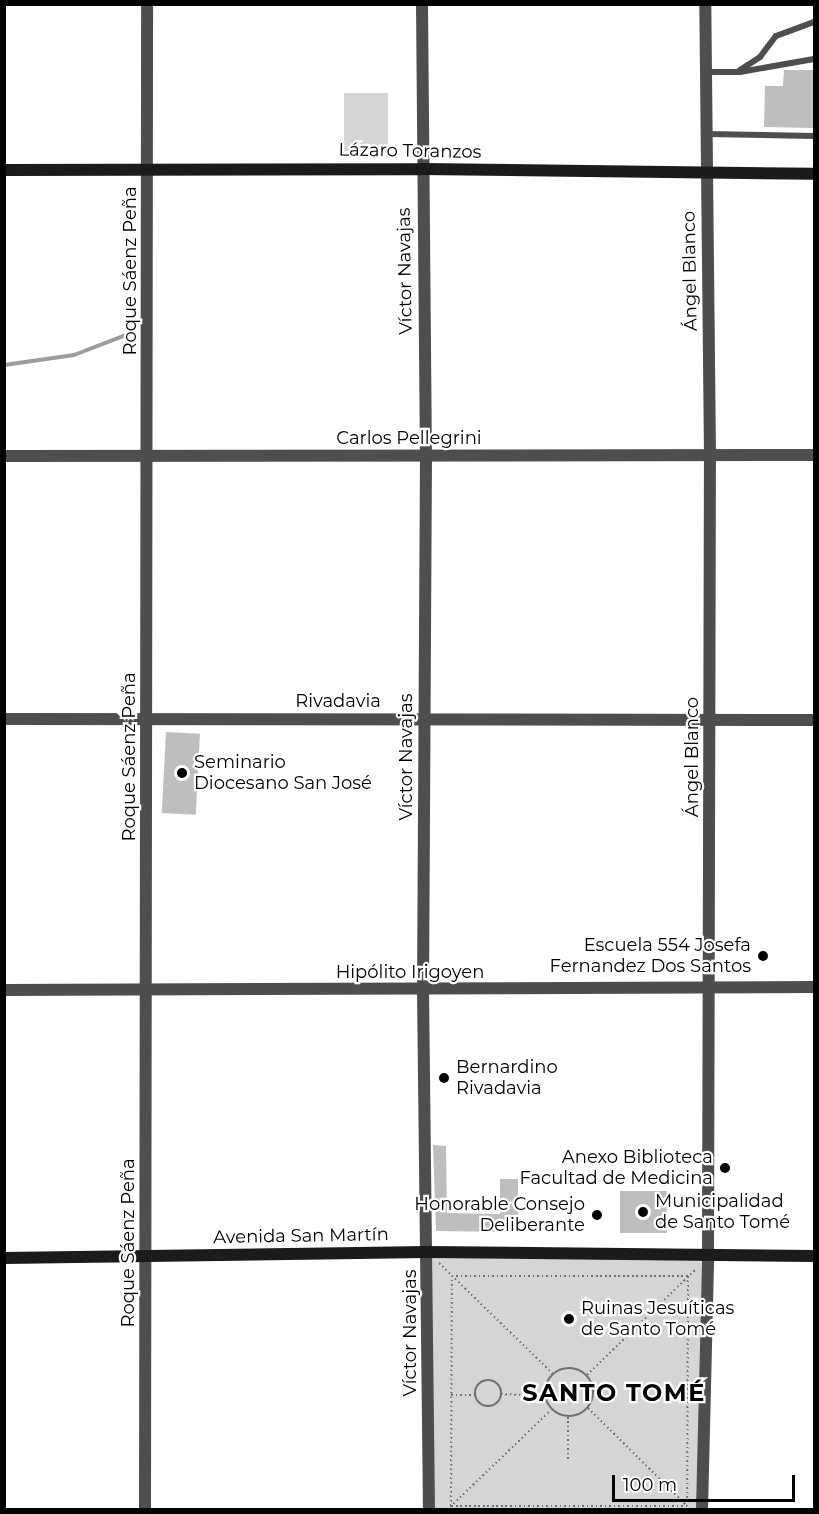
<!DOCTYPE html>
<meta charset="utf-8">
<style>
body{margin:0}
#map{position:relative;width:819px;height:1514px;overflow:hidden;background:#fff;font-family:Montserrat,sans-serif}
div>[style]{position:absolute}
.green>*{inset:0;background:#d5d5d5;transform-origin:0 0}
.stream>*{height:4px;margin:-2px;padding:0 2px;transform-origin:2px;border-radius:2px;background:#9c9c9c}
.building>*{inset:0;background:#bebebe;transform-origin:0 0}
.path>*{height:2px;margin-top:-1px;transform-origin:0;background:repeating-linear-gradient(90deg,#707070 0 1.5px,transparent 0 4.5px)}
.path>.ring{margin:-1px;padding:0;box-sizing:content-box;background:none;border:2px solid #707070;border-radius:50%}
.lane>*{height:6px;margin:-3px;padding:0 3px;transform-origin:3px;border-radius:3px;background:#4e4e4e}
.street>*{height:12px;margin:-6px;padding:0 6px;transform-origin:6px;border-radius:6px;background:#4e4e4e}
.secondary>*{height:12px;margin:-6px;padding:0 6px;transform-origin:6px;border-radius:6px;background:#1b1b1b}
.dots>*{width:16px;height:16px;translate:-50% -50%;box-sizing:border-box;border:3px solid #fff;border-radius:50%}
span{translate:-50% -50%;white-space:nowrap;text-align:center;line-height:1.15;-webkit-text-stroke:4.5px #fff;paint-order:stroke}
.street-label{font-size:18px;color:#000}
.poi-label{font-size:18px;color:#000}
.left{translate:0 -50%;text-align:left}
.right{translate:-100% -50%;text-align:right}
.district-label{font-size:24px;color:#000;font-weight:700;letter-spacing:1.5px}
.frame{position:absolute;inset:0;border:6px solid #000;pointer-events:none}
.scale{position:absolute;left:612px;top:1475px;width:183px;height:27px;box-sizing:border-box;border:3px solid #000;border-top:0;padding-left:8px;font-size:18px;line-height:21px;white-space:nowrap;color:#000;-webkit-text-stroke:4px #fff;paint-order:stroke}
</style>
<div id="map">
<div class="green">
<div style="left:344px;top:93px;width:44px;height:58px"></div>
<div style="left:427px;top:1252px;width:281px;height:257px;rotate:1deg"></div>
</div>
<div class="stream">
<div style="left:4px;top:365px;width:71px;rotate:-8.1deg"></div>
<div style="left:74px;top:355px;width:56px;rotate:-21deg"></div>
</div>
<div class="building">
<div style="clip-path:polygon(784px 70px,814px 70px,814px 128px,764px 127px,765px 86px,783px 86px)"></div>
<div style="left:166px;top:732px;width:34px;height:81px;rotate:3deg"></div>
<div style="clip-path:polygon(433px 1145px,446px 1146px,447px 1213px,500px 1214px,500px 1179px,518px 1179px,518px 1232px,436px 1231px)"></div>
<div style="left:620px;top:1191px;width:47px;height:42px"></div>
</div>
<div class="path">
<div style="left:439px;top:1263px;width:159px;rotate:44.2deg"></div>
<div style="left:452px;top:1276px;width:236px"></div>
<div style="left:688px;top:1276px;width:230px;rotate:90.2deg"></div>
<div style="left:687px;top:1506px;width:236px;rotate:180deg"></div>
<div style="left:451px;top:1506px;width:230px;rotate:-89.8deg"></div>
<div class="ring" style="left:545px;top:1368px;width:46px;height:46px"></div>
<div style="left:587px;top:1375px;width:153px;rotate:-44.2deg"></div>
<div class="ring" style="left:475px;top:1380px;width:24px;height:24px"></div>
<div style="left:501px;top:1394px;width:44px;rotate:2.6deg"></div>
<div style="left:451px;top:1395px;width:24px"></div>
<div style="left:588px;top:1408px;width:138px;rotate:44.7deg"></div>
<div style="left:568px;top:1459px;width:42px;rotate:-90deg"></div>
<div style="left:447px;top:1510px;width:144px;rotate:-43.9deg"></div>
</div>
<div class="lane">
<div style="left:740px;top:70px;width:24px;rotate:-33deg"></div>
<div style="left:760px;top:57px;width:26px;rotate:-53deg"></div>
<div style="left:776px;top:36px;width:40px;rotate:-20.2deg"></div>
<div style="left:705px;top:72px;width:35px"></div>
<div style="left:740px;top:72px;width:75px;rotate:-10deg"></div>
<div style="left:706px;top:134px;width:108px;rotate:1.1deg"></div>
</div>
<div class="street">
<div style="left:422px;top:4px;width:451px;rotate:89.5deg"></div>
<div style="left:426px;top:455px;width:535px;rotate:90.32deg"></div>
<div style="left:423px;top:990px;width:520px;rotate:89.34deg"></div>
<div style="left:4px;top:456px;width:810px;rotate:-0.07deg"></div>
<div style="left:4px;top:719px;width:810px;rotate:0.07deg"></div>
<div style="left:4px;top:990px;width:810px;rotate:-0.21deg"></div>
<div style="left:145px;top:1510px;width:1506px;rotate:-89.92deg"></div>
<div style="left:702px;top:1510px;width:253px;rotate:-88.6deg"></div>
<div style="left:708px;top:1257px;width:802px;rotate:-89.86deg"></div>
<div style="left:710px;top:455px;width:451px;rotate:-90.6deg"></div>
</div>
<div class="secondary">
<div style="left:4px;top:170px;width:417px;rotate:-0.1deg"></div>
<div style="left:421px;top:169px;width:393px;rotate:0.7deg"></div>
<div style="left:4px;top:1258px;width:423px;rotate:-0.8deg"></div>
<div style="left:427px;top:1252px;width:387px;rotate:0.6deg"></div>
</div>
<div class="dots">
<div style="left:182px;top:773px;background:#000"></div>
<div style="left:763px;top:956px;background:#000"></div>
<div style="left:444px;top:1078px;background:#000"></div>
<div style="left:725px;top:1168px;background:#000"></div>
<div style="left:643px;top:1212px;background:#000"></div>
<div style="left:597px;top:1215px;background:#000"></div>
<div style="left:569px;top:1319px;background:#000"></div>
</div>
<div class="street-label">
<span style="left:410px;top:151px;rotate:1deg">Lázaro Toranzos</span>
<span style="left:130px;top:271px;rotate:-90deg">Roque Sáenz Peña</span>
<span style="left:405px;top:271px;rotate:-91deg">Víctor Navajas</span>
<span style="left:690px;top:271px;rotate:-91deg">Ángel Blanco</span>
<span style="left:409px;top:438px">Carlos Pellegrini</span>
<span style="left:338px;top:701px">Rivadavia</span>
<span style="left:129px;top:757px;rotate:-90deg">Roque Sáenz Peña</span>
<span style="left:406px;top:757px;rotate:-90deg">Víctor Navajas</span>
<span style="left:692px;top:757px;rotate:-90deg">Ángel Blanco</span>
<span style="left:410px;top:972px">Hipólito Irigoyen</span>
<span style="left:301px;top:1236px;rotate:-1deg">Avenida San Martín</span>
<span style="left:128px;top:1243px;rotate:-90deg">Roque Sáenz Peña</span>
<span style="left:410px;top:1333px;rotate:-90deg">Víctor Navajas</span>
</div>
<div class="poi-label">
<span class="left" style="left:194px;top:773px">Seminario<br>Diocesano San José</span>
<span class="right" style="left:751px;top:956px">Escuela 554 Josefa<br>Fernandez Dos Santos</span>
<span class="left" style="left:456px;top:1078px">Bernardino<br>Rivadavia</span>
<span class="right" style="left:713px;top:1168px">Anexo Biblioteca<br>Facultad de Medicina</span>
<span class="left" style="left:655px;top:1212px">Municipalidad<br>de Santo Tomé</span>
<span class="right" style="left:585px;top:1215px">Honorable Consejo<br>Deliberante</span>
<span class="left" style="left:581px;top:1319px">Ruinas Jesuíticas<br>de Santo Tomé</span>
</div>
<div class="district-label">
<span style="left:614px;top:1393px">SANTO TOMÉ</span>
</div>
<div class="frame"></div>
<div class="scale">100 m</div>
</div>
